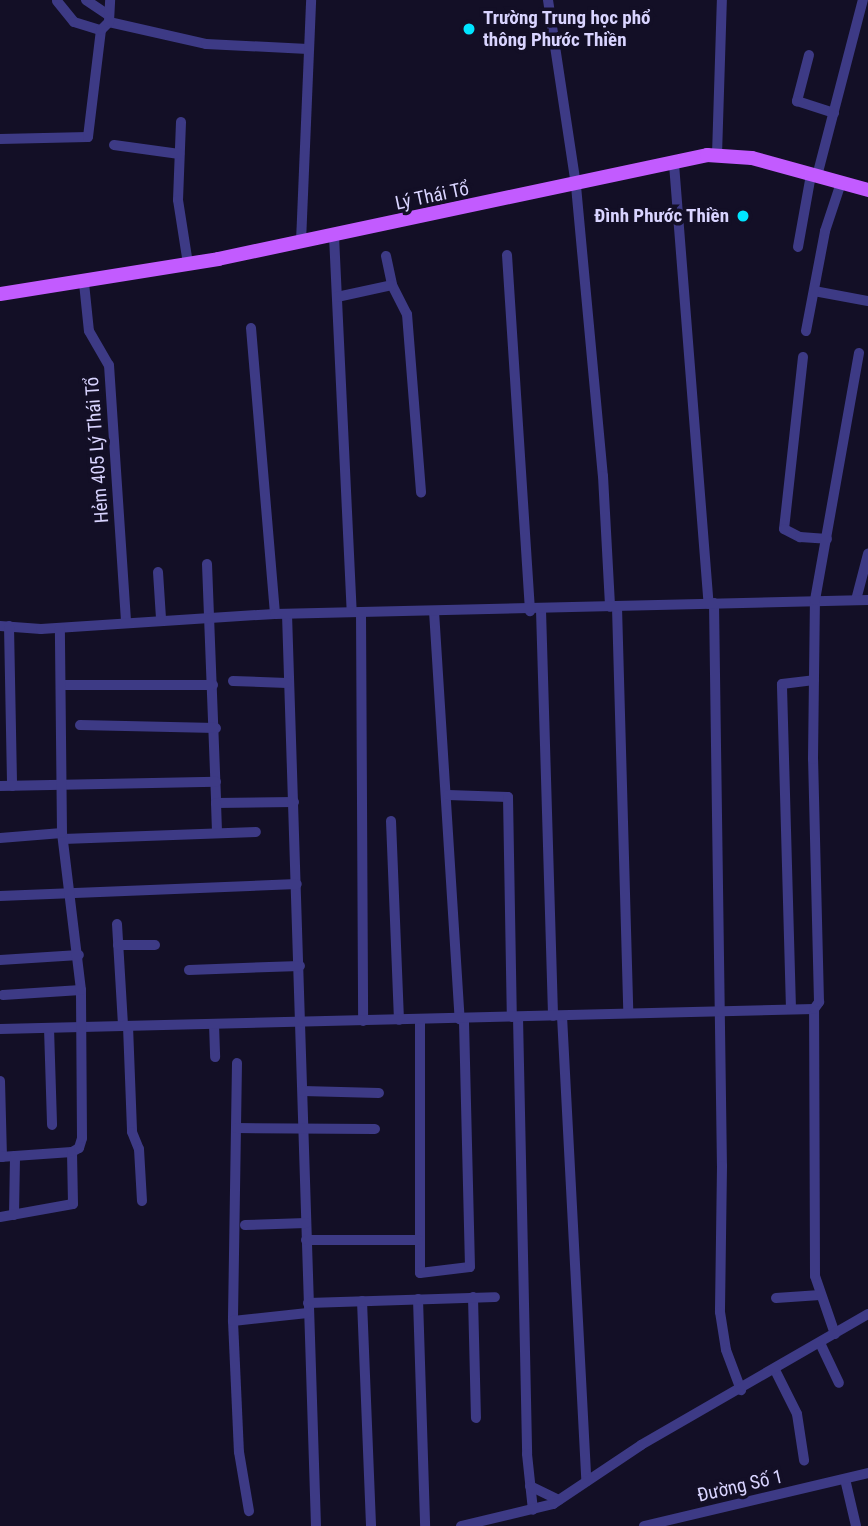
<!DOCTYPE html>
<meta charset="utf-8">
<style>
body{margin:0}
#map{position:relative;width:868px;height:1526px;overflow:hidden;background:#130f26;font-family:"Roboto Condensed",sans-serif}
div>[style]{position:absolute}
.minor>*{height:10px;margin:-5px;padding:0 5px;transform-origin:5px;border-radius:5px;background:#3d3a85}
.major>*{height:14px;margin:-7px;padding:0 7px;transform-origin:7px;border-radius:7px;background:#c25bff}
.dots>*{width:19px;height:19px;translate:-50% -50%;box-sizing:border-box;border:4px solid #130f26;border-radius:50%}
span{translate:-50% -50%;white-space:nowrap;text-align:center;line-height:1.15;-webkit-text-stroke:7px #130f26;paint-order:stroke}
.poi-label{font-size:19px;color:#d9d4ff;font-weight:700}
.left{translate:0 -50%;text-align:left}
.right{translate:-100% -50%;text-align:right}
.street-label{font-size:19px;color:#d9d4ff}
</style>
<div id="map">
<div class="minor">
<div style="left:86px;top:0;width:27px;rotate:34deg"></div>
<div style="left:548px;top:0;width:188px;rotate:81.4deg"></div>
<div style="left:576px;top:186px;width:291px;rotate:84.7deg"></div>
<div style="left:603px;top:476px;width:131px;rotate:86.9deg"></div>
<div style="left:57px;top:1px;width:27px;rotate:51deg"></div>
<div style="left:74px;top:22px;width:28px;rotate:17deg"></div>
<div style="left:109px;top:22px;width:99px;rotate:12.8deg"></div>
<div style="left:206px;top:44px;width:102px;rotate:2.8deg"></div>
<div style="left:809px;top:55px;width:48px;rotate:104.6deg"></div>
<div style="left:797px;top:101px;width:39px;rotate:18deg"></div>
<div style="left:181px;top:122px;width:78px;rotate:92.2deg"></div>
<div style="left:178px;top:200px;width:65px;rotate:81.1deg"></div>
<div style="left:0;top:139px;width:88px;rotate:-1.3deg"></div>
<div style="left:88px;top:137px;width:108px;rotate:-83.1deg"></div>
<div style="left:101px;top:30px;width:11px;rotate:-45deg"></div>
<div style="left:109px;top:22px;width:22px;rotate:-87deg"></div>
<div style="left:114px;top:145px;width:66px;rotate:7.9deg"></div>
<div style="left:717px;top:155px;width:155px;rotate:-88.2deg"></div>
<div style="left:674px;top:164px;width:441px;rotate:85.5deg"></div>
<div style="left:817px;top:176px;width:182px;rotate:-75.4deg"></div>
<div style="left:334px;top:236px;width:376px;rotate:87.3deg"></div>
<div style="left:301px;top:242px;width:242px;rotate:-87.6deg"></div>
<div style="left:798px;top:247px;width:73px;rotate:-79.8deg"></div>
<div style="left:507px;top:255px;width:357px;rotate:86.3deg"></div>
<div style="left:386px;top:256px;width:30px;rotate:78deg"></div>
<div style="left:392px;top:285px;width:33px;rotate:63deg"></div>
<div style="left:407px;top:314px;width:179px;rotate:85.5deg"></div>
<div style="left:84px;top:283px;width:48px;rotate:84.1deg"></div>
<div style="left:89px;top:331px;width:39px;rotate:60deg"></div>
<div style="left:109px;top:365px;width:256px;rotate:86.2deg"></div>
<div style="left:814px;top:291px;width:55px;rotate:10.5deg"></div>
<div style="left:337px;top:297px;width:56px;rotate:-12.3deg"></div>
<div style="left:251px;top:328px;width:287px;rotate:85.2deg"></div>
<div style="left:806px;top:331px;width:102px;rotate:-79.2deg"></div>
<div style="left:825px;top:231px;width:51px;rotate:-71.6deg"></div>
<div style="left:803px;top:357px;width:173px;rotate:96.3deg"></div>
<div style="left:784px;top:529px;width:18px;rotate:27deg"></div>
<div style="left:800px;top:537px;width:27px;rotate:4deg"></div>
<div style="left:207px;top:564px;width:239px;rotate:87.8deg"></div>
<div style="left:216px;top:803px;width:78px;rotate:-0.7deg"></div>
<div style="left:158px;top:572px;width:46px;rotate:86.3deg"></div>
<div style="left:856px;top:600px;width:48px;rotate:-75.4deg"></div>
<div style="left:714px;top:603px;width:563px;rotate:89.19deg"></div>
<div style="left:722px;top:1166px;width:146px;rotate:90.8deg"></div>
<div style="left:720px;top:1312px;width:38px;rotate:81deg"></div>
<div style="left:726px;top:1350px;width:43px;rotate:69.4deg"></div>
<div style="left:617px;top:607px;width:406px;rotate:88.4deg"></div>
<div style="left:541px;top:610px;width:406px;rotate:88.3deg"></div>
<div style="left:434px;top:611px;width:409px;rotate:86.4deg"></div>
<div style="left:361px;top:612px;width:409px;rotate:89.7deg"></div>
<div style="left:287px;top:614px;width:912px;rotate:88.18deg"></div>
<div style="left:0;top:626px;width:41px;rotate:4.2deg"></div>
<div style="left:41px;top:629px;width:234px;rotate:-3.7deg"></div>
<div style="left:275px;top:614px;width:593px;rotate:-1.35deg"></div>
<div style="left:9px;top:626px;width:160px;rotate:88.9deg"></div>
<div style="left:233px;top:681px;width:54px;rotate:2.1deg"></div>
<div style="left:63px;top:685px;width:150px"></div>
<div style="left:80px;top:725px;width:136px;rotate:1.3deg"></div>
<div style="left:0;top:786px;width:216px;rotate:-1.1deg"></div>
<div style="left:448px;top:795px;width:60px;rotate:1.9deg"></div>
<div style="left:508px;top:797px;width:220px;rotate:89deg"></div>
<div style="left:216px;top:803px;width:30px;rotate:88deg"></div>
<div style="left:391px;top:821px;width:199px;rotate:87.7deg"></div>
<div style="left:0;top:838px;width:62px;rotate:-4.6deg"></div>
<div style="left:63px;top:839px;width:193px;rotate:-2.1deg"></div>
<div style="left:0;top:896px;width:297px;rotate:-2.3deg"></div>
<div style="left:117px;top:924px;width:102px;rotate:86.6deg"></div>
<div style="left:118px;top:945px;width:37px"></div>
<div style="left:0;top:960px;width:79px;rotate:-3.6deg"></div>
<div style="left:189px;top:970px;width:111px;rotate:-2.1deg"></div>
<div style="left:3px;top:995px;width:78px;rotate:-3.7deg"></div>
<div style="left:791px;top:1009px;width:325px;rotate:-91.6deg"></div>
<div style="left:782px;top:684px;width:32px;rotate:-7deg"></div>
<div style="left:562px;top:1016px;width:466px;rotate:87deg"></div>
<div style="left:518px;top:1017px;width:437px;rotate:88.8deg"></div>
<div style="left:527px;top:1454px;width:56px;rotate:83.9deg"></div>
<div style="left:420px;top:1020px;width:253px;rotate:90deg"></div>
<div style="left:420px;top:1273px;width:50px;rotate:-6.8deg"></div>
<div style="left:470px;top:1267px;width:248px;rotate:-91.4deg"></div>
<div style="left:214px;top:1024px;width:33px;rotate:88deg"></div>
<div style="left:128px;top:1026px;width:106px;rotate:87.8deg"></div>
<div style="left:132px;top:1132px;width:18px;rotate:68deg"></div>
<div style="left:139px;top:1149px;width:52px;rotate:86.7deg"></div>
<div style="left:49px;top:1028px;width:97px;rotate:88.2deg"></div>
<div style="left:0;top:1029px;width:814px;rotate:-1.41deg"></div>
<div style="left:237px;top:1063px;width:258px;rotate:90.9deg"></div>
<div style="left:233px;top:1321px;width:131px;rotate:87.4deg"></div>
<div style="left:239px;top:1452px;width:60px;rotate:80.4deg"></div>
<div style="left:0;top:1081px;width:76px;rotate:88.5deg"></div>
<div style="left:303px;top:1091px;width:76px;rotate:1.5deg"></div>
<div style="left:236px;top:1128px;width:139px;rotate:0.4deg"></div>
<div style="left:0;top:1157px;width:72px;rotate:-4deg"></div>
<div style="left:14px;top:1215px;width:59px;rotate:-89deg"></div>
<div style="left:0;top:1217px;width:74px;rotate:-10.1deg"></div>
<div style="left:73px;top:1204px;width:52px;rotate:-91.1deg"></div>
<div style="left:72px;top:1152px;width:8px;rotate:-30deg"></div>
<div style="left:79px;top:1148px;width:10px;rotate:-73deg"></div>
<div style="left:82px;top:1138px;width:148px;rotate:-90.4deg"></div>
<div style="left:81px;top:990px;width:158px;rotate:-96.9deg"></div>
<div style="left:62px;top:833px;width:205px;rotate:-90.6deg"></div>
<div style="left:245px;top:1225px;width:61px;rotate:-1.9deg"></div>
<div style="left:306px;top:1240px;width:112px"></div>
<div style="left:473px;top:1297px;width:121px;rotate:88.6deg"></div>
<div style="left:776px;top:1298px;width:44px;rotate:-3.9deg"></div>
<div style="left:418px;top:1299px;width:227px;rotate:88.2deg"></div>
<div style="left:362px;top:1301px;width:225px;rotate:87.7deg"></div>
<div style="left:308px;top:1303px;width:187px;rotate:-1.8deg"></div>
<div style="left:233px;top:1321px;width:75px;rotate:-6.1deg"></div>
<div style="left:835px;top:1334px;width:61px;rotate:-109deg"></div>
<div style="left:815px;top:1276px;width:267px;rotate:-90.2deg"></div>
<div style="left:814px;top:1009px;width:9px;rotate:-54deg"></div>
<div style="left:819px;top:1002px;width:243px;rotate:-91.4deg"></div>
<div style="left:813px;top:759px;width:159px;rotate:-89.3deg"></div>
<div style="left:815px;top:600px;width:251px;rotate:-79.9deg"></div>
<div style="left:820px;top:1343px;width:44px;rotate:64.6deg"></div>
<div style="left:775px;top:1370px;width:49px;rotate:63.4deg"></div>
<div style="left:797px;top:1414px;width:47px;rotate:81.3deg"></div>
<div style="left:845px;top:1479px;width:48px;rotate:76.8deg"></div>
<div style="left:530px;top:1486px;width:32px;rotate:26deg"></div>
<div style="left:461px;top:1526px;width:95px;rotate:-13.4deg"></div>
<div style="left:553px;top:1504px;width:106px;rotate:-33.8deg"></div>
<div style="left:641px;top:1445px;width:262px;rotate:-30deg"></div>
<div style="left:644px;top:1526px;width:230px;rotate:-13.3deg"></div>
</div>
<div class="major">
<div style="left:0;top:294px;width:221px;rotate:-9.1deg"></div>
<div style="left:218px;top:259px;width:500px;rotate:-12deg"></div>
<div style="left:707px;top:155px;width:45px;rotate:3.8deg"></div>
<div style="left:752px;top:158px;width:120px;rotate:15.4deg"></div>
</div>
<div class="dots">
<div style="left:469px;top:29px;background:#00e5ff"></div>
<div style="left:743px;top:216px;background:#00e5ff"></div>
</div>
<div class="poi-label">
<span class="left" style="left:483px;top:29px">Trường Trung học phổ<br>thông Phước Thiền</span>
<span class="right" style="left:729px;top:216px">Đình Phước Thiền</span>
</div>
<div class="street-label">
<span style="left:432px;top:196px;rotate:-12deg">Lý Thái Tổ</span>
<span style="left:97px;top:450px;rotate:-94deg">Hẻm 405 Lý Thái Tổ</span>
<span style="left:740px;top:1486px;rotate:-13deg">Đường Số 1</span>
</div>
</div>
